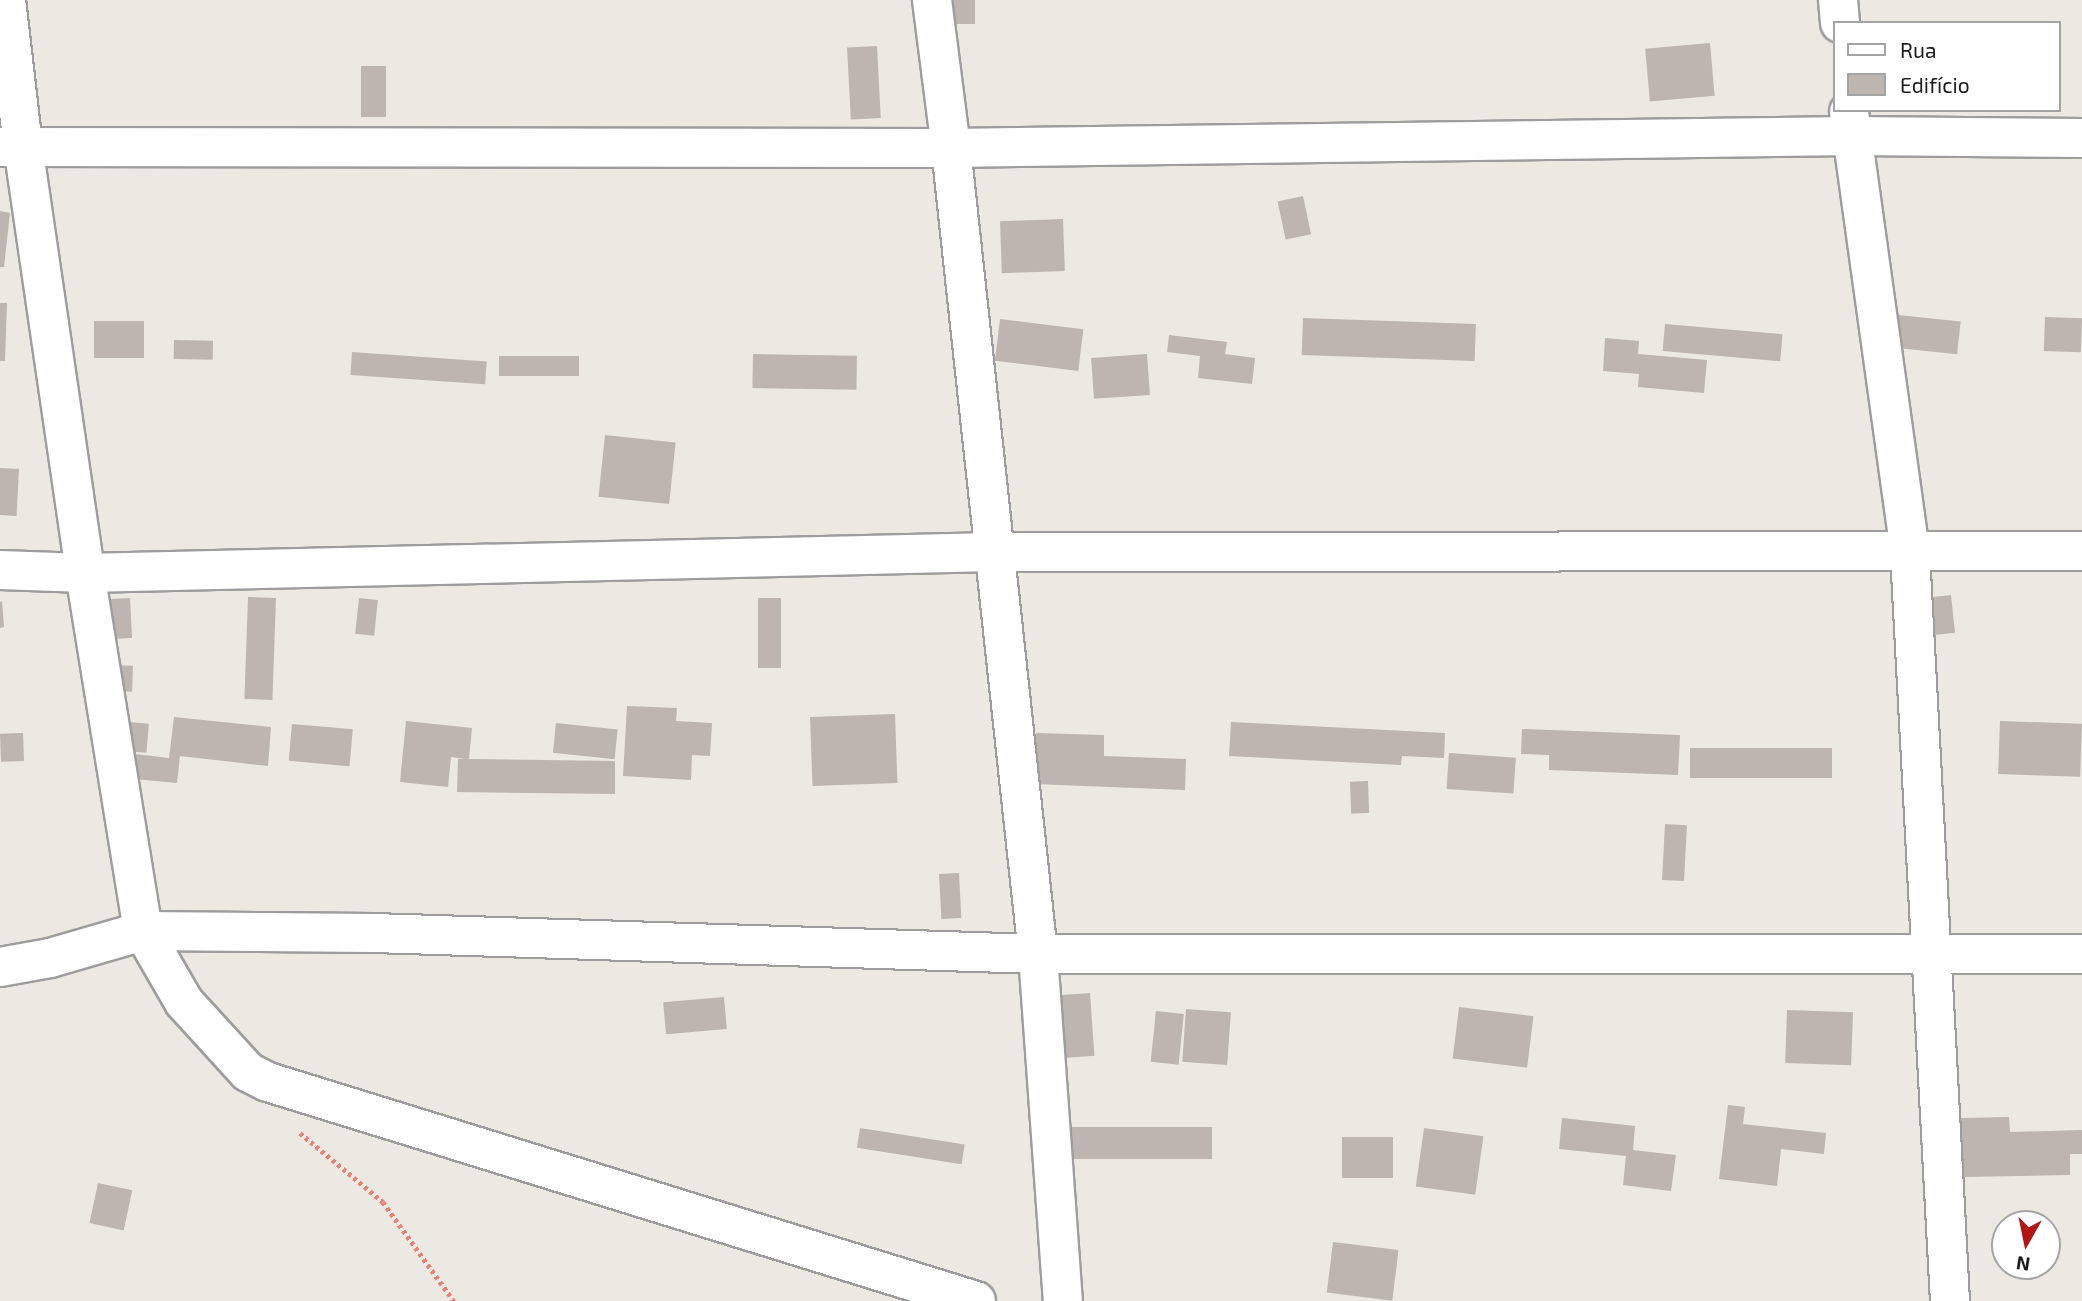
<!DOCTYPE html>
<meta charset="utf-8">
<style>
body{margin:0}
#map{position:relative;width:2082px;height:1301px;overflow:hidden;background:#ece9e2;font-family:"Exo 2",sans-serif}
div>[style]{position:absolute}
.building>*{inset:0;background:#bcb5b0;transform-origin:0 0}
.path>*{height:4.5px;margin-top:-2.25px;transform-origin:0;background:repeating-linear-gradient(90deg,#ea8175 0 3.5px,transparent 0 7px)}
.roads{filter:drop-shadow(2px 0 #9d9d9d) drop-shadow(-2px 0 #9d9d9d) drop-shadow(0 2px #9d9d9d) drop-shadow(0 -2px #9d9d9d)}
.minor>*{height:38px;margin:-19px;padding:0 19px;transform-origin:19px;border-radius:19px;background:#fff}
span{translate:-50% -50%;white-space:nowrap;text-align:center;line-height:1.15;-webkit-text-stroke:7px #fff;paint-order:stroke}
.legend{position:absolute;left:1833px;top:21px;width:228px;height:91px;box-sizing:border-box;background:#fff;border:2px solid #a4a4a4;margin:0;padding:9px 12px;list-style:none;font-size:21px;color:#1c1c1c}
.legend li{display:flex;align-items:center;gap:14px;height:35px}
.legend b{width:35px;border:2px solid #a4a4a4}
.north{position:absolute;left:1991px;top:1210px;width:70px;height:70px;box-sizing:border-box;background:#fff;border:2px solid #a4a4a4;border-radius:50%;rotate:189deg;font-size:19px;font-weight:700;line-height:28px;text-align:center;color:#1c1c1c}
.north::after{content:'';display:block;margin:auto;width:24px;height:32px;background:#b31515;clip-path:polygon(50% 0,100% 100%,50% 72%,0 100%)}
</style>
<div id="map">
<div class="building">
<div style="left:951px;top:0;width:24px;height:24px"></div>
<div style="left:1710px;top:43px;width:53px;height:65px;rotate:85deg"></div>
<div style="left:877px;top:46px;width:72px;height:30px;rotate:87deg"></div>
<div style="left:361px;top:66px;width:25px;height:51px"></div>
<div style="left:1303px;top:196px;width:39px;height:26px;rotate:78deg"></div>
<div style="clip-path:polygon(0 211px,10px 213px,4px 267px,0 267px)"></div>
<div style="left:1063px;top:219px;width:52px;height:63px;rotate:88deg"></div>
<div style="clip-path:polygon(0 303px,7px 303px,5px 361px,0 361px)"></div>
<div style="left:1889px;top:314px;width:72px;height:33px;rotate:6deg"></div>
<div style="left:2045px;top:317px;width:37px;height:34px;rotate:2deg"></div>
<div style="left:1303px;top:318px;width:173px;height:37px;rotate:2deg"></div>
<div style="left:1000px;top:319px;width:84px;height:42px;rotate:7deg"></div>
<div style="left:94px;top:321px;width:50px;height:37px"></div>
<div style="left:1665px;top:324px;width:118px;height:27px;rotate:5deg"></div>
<div style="clip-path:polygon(1169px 335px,1227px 342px,1225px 354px,1255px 358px,1252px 384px,1198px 378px,1200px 356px,1167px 352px)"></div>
<div style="clip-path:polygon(1605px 338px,1639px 341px,1638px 354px,1707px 360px,1704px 393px,1638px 387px,1639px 374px,1603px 371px)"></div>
<div style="left:174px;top:340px;width:39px;height:19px;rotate:1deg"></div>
<div style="left:352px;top:352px;width:135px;height:23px;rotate:4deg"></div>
<div style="left:753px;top:354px;width:104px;height:34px;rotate:1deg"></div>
<div style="left:1147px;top:354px;width:41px;height:56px;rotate:86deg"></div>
<div style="left:579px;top:356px;width:20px;height:80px;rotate:90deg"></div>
<div style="left:605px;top:435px;width:71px;height:62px;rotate:6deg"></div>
<div style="left:0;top:468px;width:19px;height:47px;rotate:3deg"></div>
<div style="left:1951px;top:595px;width:38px;height:35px;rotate:84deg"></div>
<div style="left:248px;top:597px;width:28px;height:102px;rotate:2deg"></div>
<div style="left:130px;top:598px;width:40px;height:25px;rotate:87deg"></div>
<div style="left:359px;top:598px;width:19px;height:36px;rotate:6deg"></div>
<div style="left:758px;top:598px;width:23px;height:70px"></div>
<div style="clip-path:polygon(2px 601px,4px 627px,0 628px,0 602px)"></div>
<div style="left:110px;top:665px;width:23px;height:26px;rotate:2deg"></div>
<div style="clip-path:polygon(627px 706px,677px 708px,676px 721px,712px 723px,710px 756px,692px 755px,691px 780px,623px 776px)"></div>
<div style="left:895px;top:714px;width:69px;height:85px;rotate:88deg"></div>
<div style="clip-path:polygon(174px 717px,271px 727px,268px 766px,180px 756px,177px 783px,123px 778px,126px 753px,169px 758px)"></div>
<div style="left:117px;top:721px;width:32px;height:29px;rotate:5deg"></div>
<div style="clip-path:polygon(406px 721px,472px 728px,469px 759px,615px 761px,615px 794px,457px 792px,458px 759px,465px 759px,451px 757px,448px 787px,400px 782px)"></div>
<div style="left:2000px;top:721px;width:82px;height:53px;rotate:2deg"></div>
<div style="clip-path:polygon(1231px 722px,1445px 733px,1444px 758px,1402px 756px,1401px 765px,1229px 756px)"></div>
<div style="left:556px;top:723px;width:62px;height:30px;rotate:6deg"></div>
<div style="left:292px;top:724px;width:61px;height:37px;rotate:5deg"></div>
<div style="clip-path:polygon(1522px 729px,1680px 735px,1678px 775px,1549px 770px,1549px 755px,1521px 754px)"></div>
<div style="left:23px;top:733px;width:28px;height:23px;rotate:88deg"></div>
<div style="clip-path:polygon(1036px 733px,1104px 735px,1104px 756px,1186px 759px,1185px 790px,1034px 784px)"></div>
<div style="left:1832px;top:748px;width:30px;height:142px;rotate:90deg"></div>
<div style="left:1449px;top:753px;width:67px;height:36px;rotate:4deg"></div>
<div style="left:1368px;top:781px;width:32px;height:18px;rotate:88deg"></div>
<div style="left:1665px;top:824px;width:22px;height:56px;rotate:3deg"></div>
<div style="left:959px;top:873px;width:45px;height:20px;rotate:87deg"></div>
<div style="left:1090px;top:993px;width:63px;height:38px;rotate:86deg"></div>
<div style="left:724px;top:997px;width:32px;height:61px;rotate:85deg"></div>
<div style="left:1459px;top:1007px;width:75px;height:52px;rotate:7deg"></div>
<div style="left:1186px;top:1009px;width:45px;height:53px;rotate:4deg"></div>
<div style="left:1787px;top:1010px;width:66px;height:53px;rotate:2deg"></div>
<div style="left:1156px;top:1011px;width:28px;height:51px;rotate:6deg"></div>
<div style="clip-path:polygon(1728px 1105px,1745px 1107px,1743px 1124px,1826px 1133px,1824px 1154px,1781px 1149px,1777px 1186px,1719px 1179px)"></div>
<div style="clip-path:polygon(2009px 1117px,2010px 1132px,2082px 1130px,2082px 1154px,2070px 1154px,2070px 1175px,1962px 1177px,1961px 1118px)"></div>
<div style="clip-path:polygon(1562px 1118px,1635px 1126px,1633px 1150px,1676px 1155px,1671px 1191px,1623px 1185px,1626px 1156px,1559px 1149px)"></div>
<div style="left:1068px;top:1127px;width:144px;height:32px"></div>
<div style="left:860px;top:1128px;width:106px;height:20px;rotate:9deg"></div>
<div style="left:1424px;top:1128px;width:60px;height:59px;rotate:8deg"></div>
<div style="left:1342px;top:1137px;width:51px;height:41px"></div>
<div style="left:98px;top:1183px;width:35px;height:41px;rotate:12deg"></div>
<div style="left:1333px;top:1242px;width:66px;height:51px;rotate:7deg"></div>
</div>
<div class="path">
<div style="left:300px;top:1133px;width:108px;rotate:39.7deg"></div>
<div style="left:383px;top:1202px;width:122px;rotate:54.4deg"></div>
</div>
<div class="roads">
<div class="minor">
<div style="left:6px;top:0;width:147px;rotate:83.4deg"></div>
<div style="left:23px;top:146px;width:431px;rotate:81.7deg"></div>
<div style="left:85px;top:573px;width:363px;rotate:80.8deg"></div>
<div style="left:143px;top:931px;width:82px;rotate:60deg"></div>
<div style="left:184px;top:1002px;width:95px;rotate:47.6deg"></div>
<div style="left:248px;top:1072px;width:22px;rotate:27deg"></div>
<div style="left:268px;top:1082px;width:741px;rotate:17.19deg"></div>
<div style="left:932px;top:0;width:149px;rotate:82.7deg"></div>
<div style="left:951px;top:148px;width:811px;rotate:83.84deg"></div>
<div style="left:1038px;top:954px;width:348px;rotate:85.9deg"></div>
<div style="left:1838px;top:0;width:23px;rotate:85deg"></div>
<div style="left:1849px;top:112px;width:445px;rotate:82.1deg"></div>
<div style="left:1910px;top:553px;width:749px;rotate:86.94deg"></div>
<div style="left:0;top:147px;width:951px;rotate:0.06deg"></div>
<div style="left:951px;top:148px;width:901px;rotate:-0.76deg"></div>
<div style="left:1852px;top:136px;width:230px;rotate:0.5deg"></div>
<div style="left:0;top:570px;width:85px;rotate:2deg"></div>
<div style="left:85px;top:573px;width:909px;rotate:-1.32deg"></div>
<div style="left:994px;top:552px;width:1088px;rotate:-0.05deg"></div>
<div style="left:0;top:967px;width:51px;rotate:-10.2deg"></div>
<div style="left:50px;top:958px;width:97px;rotate:-16.2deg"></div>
<div style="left:143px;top:931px;width:230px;rotate:0.5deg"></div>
<div style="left:373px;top:933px;width:665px;rotate:1.81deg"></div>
<div style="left:1038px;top:954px;width:1044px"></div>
</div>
</div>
<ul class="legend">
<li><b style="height:9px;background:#fff"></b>Rua</li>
<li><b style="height:19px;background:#bcb5b0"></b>Edifício</li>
</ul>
<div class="north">N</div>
</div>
